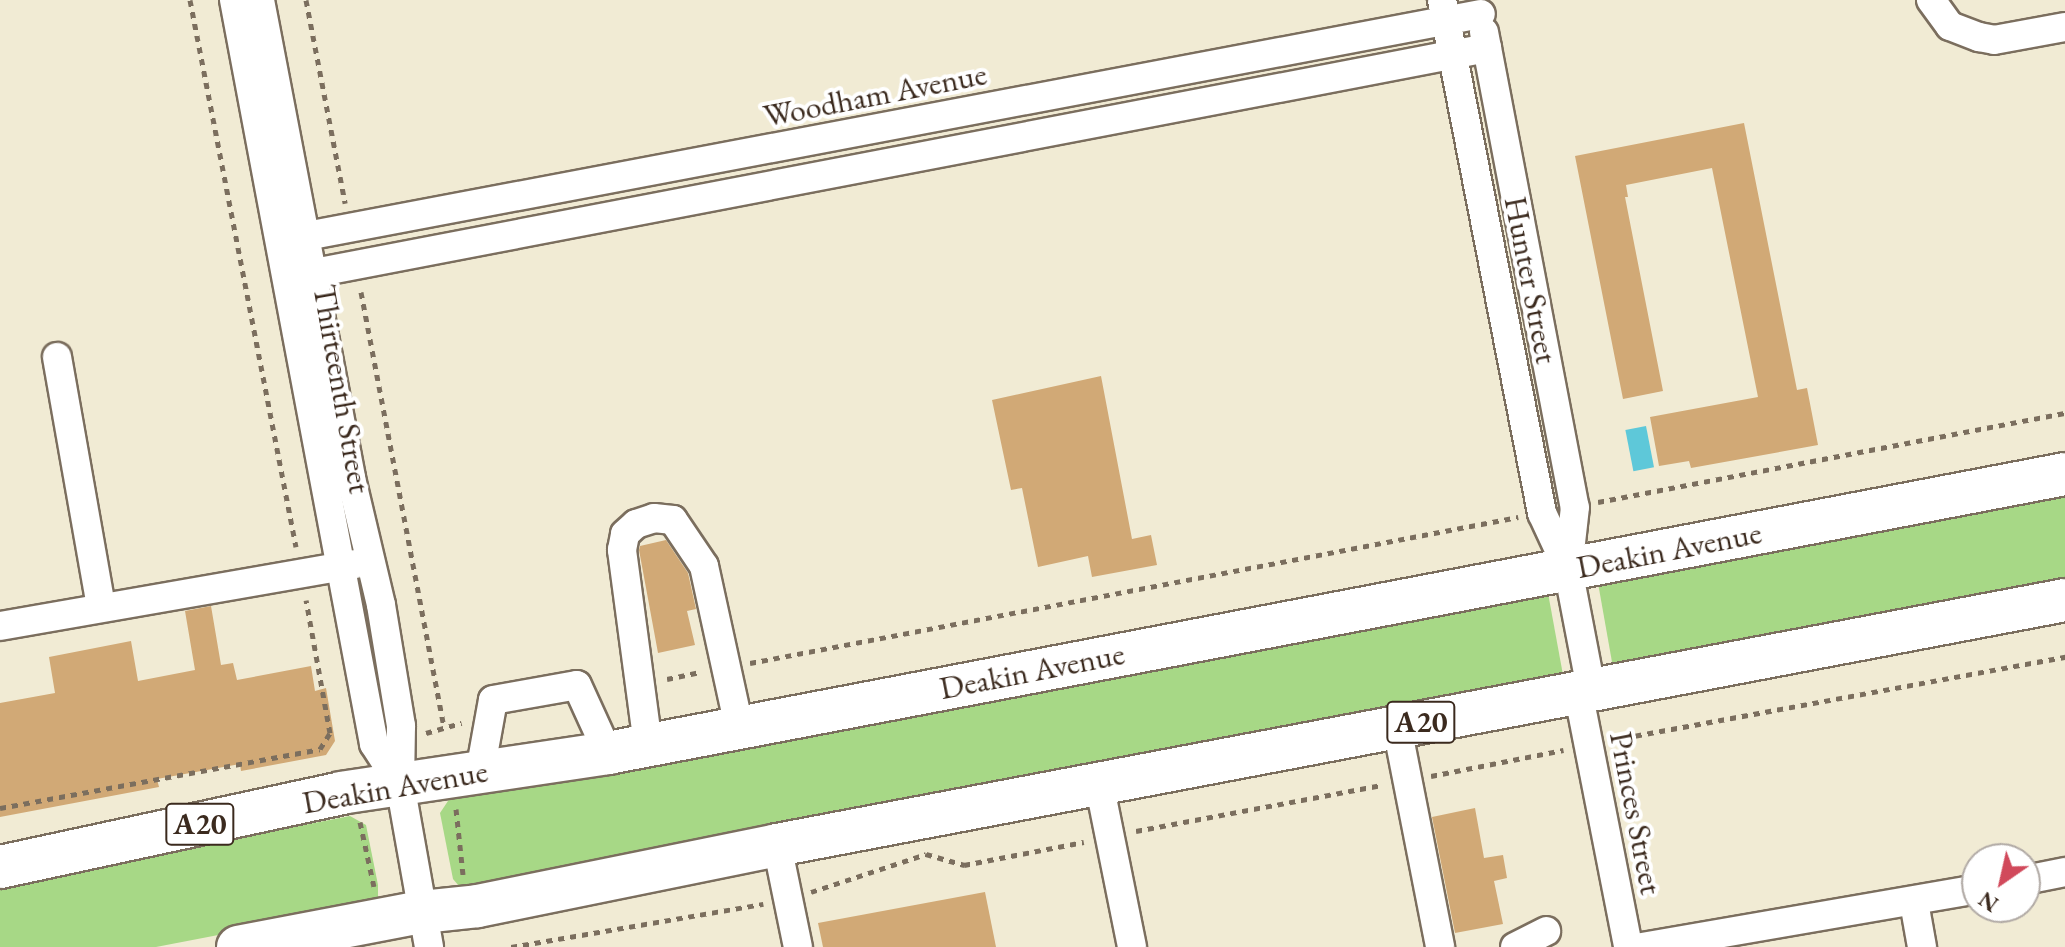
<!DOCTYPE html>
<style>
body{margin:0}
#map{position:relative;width:2065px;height:947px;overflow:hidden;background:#f1ebd4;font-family:"EB Garamond",serif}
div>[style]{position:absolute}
.green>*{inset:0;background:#a7d886}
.water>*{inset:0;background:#5ec8d9;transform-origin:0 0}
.building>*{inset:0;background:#d1a976}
.path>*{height:5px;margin-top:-2.5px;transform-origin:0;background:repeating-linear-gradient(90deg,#7b6e5e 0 6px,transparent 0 12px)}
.roads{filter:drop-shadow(2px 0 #7b6e5e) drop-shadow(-2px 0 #7b6e5e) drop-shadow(0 2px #7b6e5e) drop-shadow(0 -2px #7b6e5e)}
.minor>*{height:28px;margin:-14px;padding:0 14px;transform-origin:14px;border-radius:14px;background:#fff}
.highway>*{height:42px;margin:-21px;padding:0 21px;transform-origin:21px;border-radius:21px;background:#fff}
span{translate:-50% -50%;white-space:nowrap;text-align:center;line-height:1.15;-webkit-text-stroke:8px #fff;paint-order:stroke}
.shield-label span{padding:2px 6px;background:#fff;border:2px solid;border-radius:6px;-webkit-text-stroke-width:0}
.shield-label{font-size:30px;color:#3b2a1e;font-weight:700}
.street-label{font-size:32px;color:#3b2a1e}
.north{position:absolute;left:1961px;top:843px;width:80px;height:80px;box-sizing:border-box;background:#fff;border:2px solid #b1aaa5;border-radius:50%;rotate:214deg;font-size:22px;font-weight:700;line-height:32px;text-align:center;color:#3b2a1e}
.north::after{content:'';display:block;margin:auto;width:28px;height:36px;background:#d1495b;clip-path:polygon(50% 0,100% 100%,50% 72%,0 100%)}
</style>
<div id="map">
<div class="green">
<div style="clip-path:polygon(2065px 490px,2065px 582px,1614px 665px,1612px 662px,1598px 583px)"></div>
<div style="clip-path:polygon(1548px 593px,1563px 675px,470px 887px,459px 886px,453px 879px,440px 813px,450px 798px)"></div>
<div style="clip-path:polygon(350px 816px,366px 825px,378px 885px,378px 899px,363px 907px,156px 947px,0 947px,0 884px)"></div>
</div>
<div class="water">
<div style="left:1646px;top:426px;width:42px;height:21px;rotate:79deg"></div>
</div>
<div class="building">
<div style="clip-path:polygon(1744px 123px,1797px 390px,1807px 388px,1818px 445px,1691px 468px,1689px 461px,1659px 466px,1650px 417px,1758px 397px,1712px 168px,1626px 185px,1628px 197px,1625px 197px,1663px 391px,1623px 399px,1575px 156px)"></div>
<div style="clip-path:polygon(1101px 376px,1132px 539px,1151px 535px,1157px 565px,1092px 577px,1088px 556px,1038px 567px,1022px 488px,1011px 490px,992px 400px)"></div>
<div style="clip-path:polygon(666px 540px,688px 573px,696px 609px,687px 611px,695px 645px,658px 653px,639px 550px,640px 546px)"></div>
<div style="clip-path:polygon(211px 606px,221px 665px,233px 663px,237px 680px,311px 666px,315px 691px,326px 688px,335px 741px,326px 755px,241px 771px,240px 764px,157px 779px,159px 787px,0 817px,0 703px,55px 693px,49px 657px,131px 641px,138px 681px,195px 670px,185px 611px)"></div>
<div style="clip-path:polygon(1475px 808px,1484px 858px,1503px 855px,1507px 878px,1494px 881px,1503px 924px,1455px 933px,1432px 817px)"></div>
<div style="clip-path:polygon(985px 892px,996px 947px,823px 947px,818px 923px)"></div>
</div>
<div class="path">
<div style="left:190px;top:0;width:557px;rotate:79.03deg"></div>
<div style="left:306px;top:0;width:207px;rotate:79.1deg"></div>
<div style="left:361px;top:292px;width:442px;rotate:79.2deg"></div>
<div style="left:1598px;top:502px;width:475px;rotate:-10.8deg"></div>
<div style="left:750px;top:663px;width:782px;rotate:-10.76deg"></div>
<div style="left:667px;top:679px;width:34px;rotate:-12deg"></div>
<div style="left:426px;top:733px;width:37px;rotate:-16deg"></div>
<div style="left:1612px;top:740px;width:461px;rotate:-10.4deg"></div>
<div style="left:1431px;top:776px;width:135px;rotate:-11.1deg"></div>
<div style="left:0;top:808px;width:325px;rotate:-10.4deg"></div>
<div style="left:320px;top:749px;width:19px;rotate:-58deg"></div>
<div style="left:330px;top:733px;width:135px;rotate:-100.2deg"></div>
<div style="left:456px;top:809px;width:66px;rotate:83.9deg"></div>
<div style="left:360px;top:822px;width:66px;rotate:77.8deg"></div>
<div style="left:1136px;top:831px;width:250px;rotate:-10.6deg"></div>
<div style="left:811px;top:892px;width:121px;rotate:-18.3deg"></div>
<div style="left:926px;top:854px;width:40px;rotate:16deg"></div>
<div style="left:964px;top:865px;width:122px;rotate:-10.9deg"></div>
<div style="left:511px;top:947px;width:256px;rotate:-9.7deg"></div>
</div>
<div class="roads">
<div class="minor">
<div style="left:234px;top:0;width:757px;rotate:79.34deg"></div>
<div style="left:374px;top:744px;width:48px;rotate:57deg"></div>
<div style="left:260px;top:0;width:487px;rotate:79.2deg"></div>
<div style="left:351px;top:478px;width:130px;rotate:76.7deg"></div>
<div style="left:381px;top:605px;width:123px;rotate:80.6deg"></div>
<div style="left:401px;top:726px;width:58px;rotate:91deg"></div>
<div style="left:400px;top:784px;width:166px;rotate:79.9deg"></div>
<div style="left:1442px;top:0;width:523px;rotate:78.97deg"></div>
<div style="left:1542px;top:513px;width:62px;rotate:65.1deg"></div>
<div style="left:1568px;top:569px;width:122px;rotate:79.1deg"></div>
<div style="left:1931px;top:0;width:32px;rotate:54deg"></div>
<div style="left:1950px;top:26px;width:31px;rotate:21deg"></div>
<div style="left:1979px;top:37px;width:15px;rotate:11deg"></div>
<div style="left:1994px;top:40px;width:72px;rotate:-10.4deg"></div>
<div style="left:1484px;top:32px;width:484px;rotate:79.2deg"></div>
<div style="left:1575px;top:507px;width:62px;rotate:96.4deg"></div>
<div style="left:280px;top:241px;width:1222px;rotate:-10.7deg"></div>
<div style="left:288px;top:278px;width:1221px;rotate:-10.86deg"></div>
<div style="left:57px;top:357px;width:254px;rotate:80deg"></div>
<div style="left:0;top:626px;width:360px;rotate:-9.9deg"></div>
<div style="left:1578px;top:691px;width:261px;rotate:78.9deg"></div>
<div style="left:1397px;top:727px;width:224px;rotate:78.9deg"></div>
<div style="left:648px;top:745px;width:197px;rotate:-97.6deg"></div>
<div style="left:622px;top:550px;width:16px;rotate:-79deg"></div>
<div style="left:625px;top:534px;width:15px;rotate:-42deg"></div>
<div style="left:636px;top:524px;width:19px;rotate:-18deg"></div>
<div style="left:654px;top:518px;width:19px;rotate:6deg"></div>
<div style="left:673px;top:520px;width:55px;rotate:56deg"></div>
<div style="left:704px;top:566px;width:165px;rotate:77.7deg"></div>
<div style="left:480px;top:772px;width:73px;rotate:-79.8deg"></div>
<div style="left:493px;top:700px;width:85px;rotate:-10.1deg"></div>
<div style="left:577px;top:685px;width:75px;rotate:65.5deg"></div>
<div style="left:1099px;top:783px;width:167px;rotate:78.6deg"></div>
<div style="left:777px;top:845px;width:104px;rotate:78.4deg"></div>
<div style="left:2025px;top:880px;width:41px;rotate:-11.3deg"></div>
<div style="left:1914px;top:902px;width:46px;rotate:79.9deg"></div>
<div style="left:1515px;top:947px;width:35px;rotate:-27deg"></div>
<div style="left:1642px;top:947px;width:340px;rotate:-9.8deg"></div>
</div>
<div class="highway">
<div style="left:0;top:867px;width:349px;rotate:-12.2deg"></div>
<div style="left:341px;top:793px;width:270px;rotate:-8.5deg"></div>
<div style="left:608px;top:753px;width:1483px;rotate:-10.84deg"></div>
<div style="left:238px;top:947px;width:187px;rotate:-10.8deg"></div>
<div style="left:422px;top:912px;width:56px;rotate:-6.1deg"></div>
<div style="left:478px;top:906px;width:305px;rotate:-11.5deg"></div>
<div style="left:777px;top:845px;width:1311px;rotate:-10.77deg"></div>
</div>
</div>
<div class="shield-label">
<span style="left:1421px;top:722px">A20</span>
<span style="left:200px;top:824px">A20</span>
</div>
<div class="street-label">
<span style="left:875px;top:95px;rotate:-11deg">Woodham Avenue</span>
<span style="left:1531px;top:280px;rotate:79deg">Hunter Street</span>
<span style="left:342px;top:389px;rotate:80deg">Thirteenth Street</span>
<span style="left:1669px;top:550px;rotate:-11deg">Deakin Avenue</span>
<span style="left:1032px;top:671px;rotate:-11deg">Deakin Avenue</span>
<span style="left:395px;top:787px;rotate:-10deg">Deakin Avenue</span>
<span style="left:1636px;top:813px;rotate:79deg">Princes Street</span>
</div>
<div class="north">N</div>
</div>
